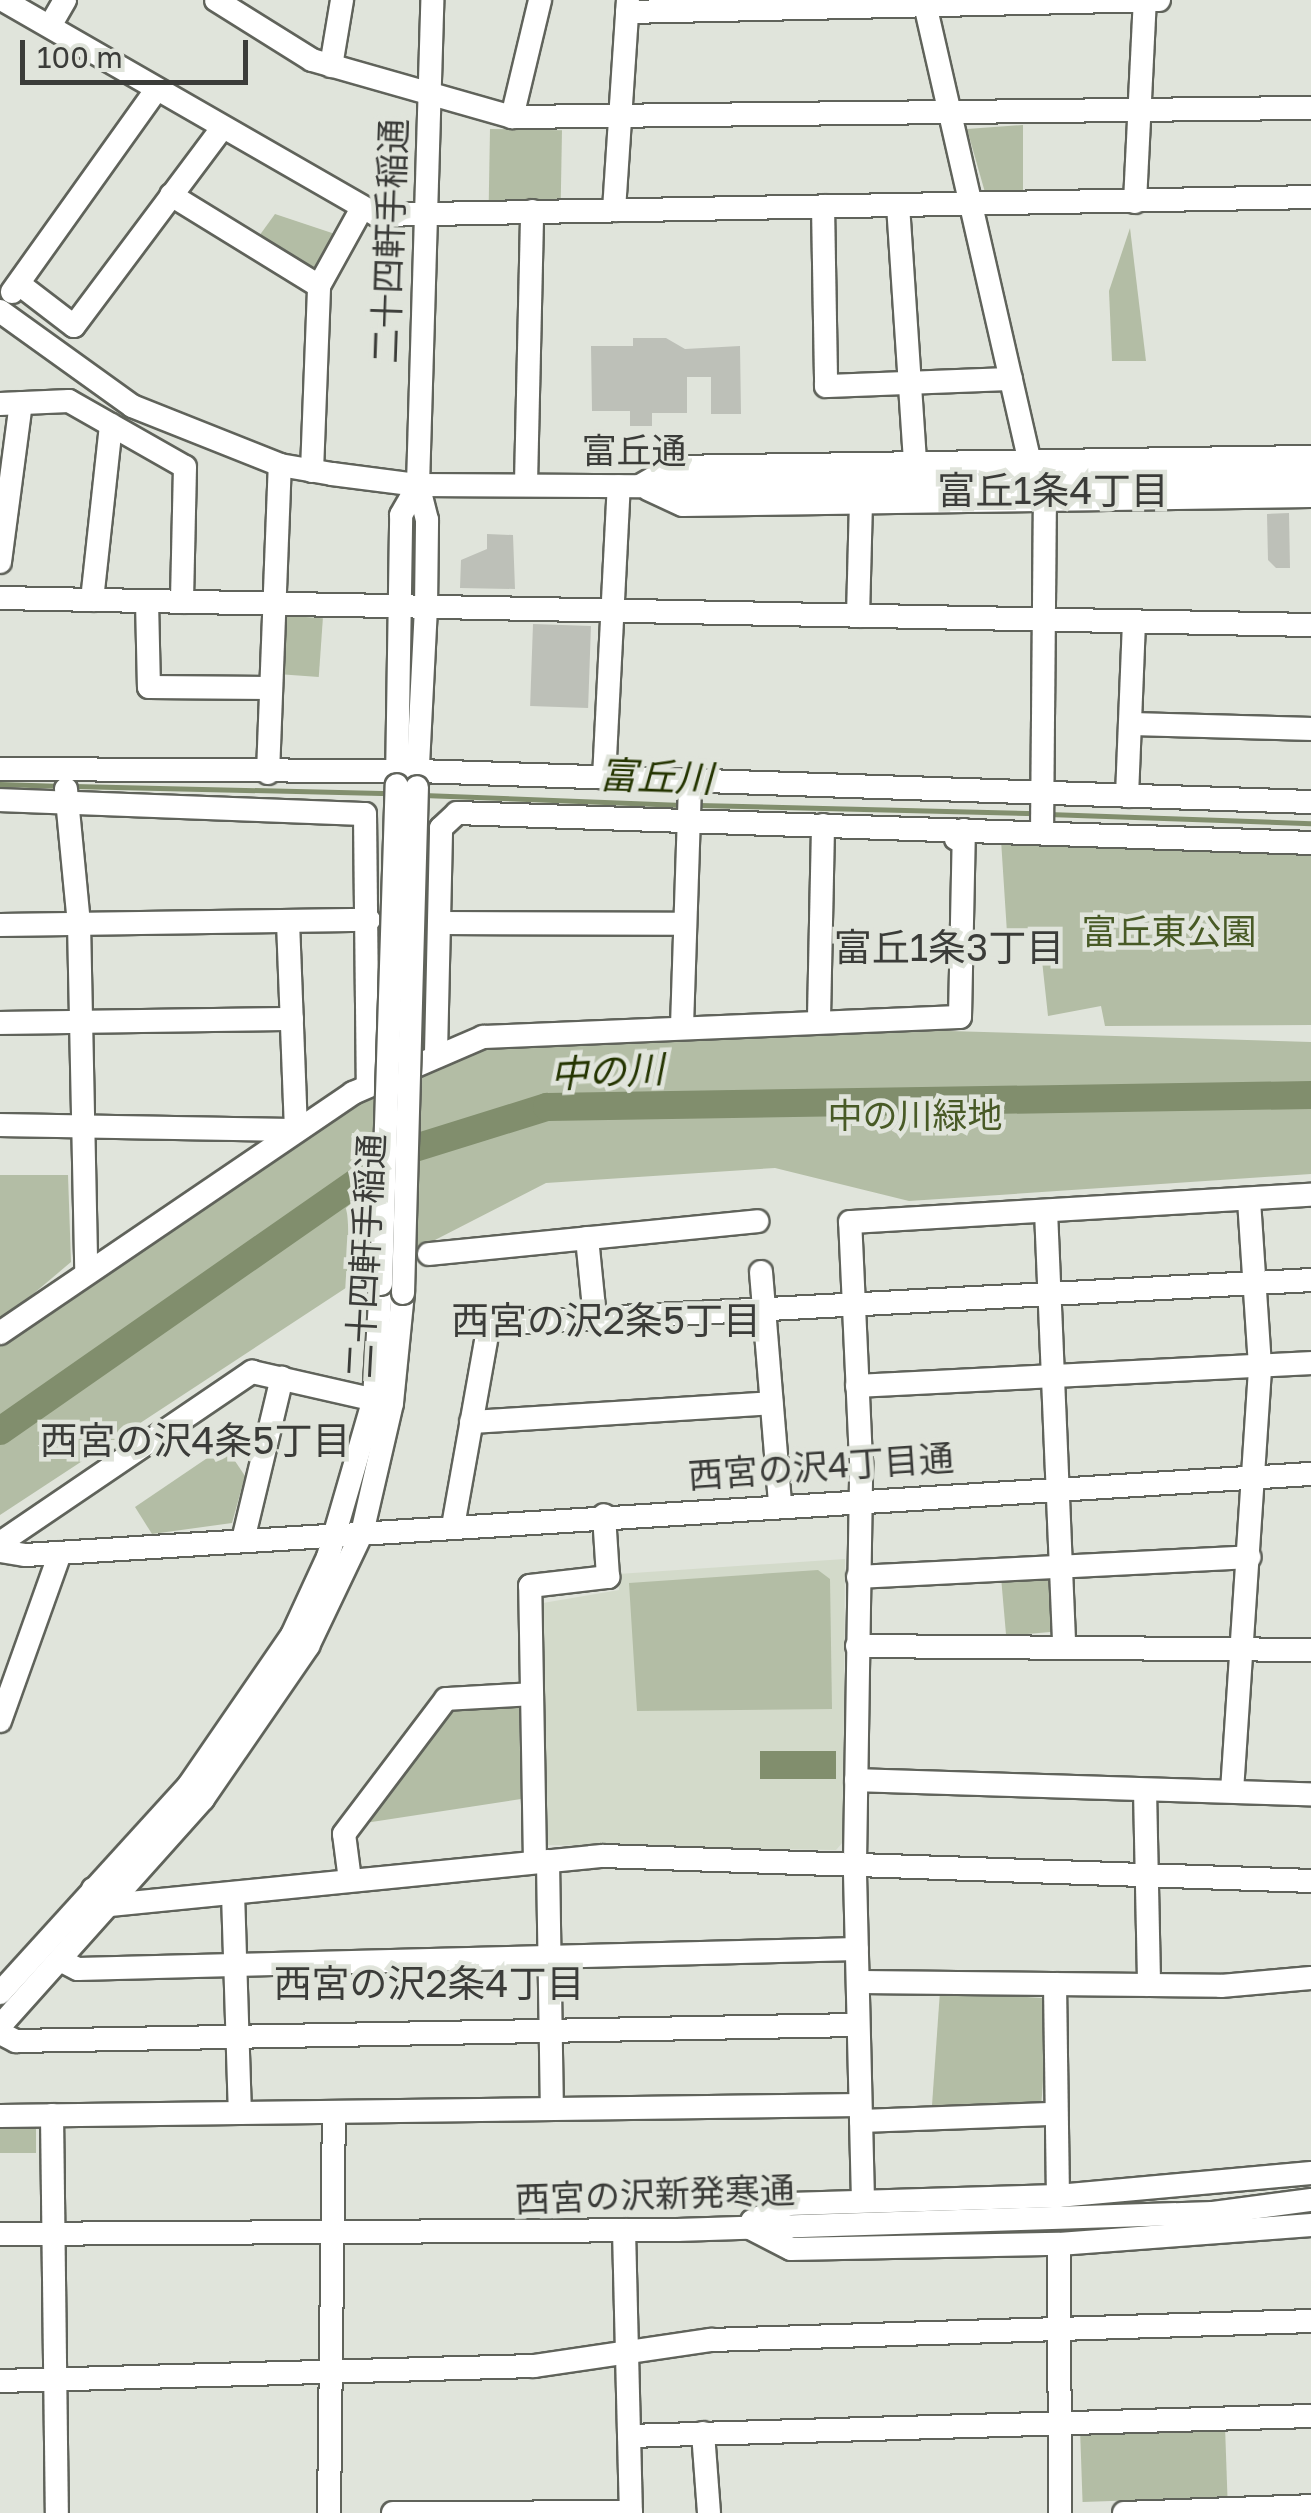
<!DOCTYPE html>
<meta charset="utf-8">
<style>
body{margin:0}
#map{position:relative;width:1311px;height:2513px;overflow:hidden;background:#e0e4db;font-family:"Golos Text","Noto Sans JP",sans-serif}
div>[style]{position:absolute}
.built>*{inset:0;background:#d3daca}
.green>*{inset:0;background:#b3bda5;transform-origin:0 0}
.water>*{inset:0;background:#818e6d;transform-origin:0 0}
.stream>*{height:5px;margin:-2.5px;padding:0 2.5px;transform-origin:2.5px;border-radius:2.5px;background:#818e6d}
.river>*{height:28px;margin:-14px;padding:0 14px;transform-origin:14px;border-radius:14px;background:#818e6d}
.building>*{inset:0;background:#bdc0b8;transform-origin:0 0}
.roads{filter:drop-shadow(2px 0 #60635b) drop-shadow(-2px 0 #60635b) drop-shadow(0 2px #60635b) drop-shadow(0 -2px #60635b)}
.minor>*{height:22px;margin:-11px;padding:0 11px;transform-origin:11px;border-radius:11px;background:#fff}
.bridges{filter:drop-shadow(2px 0 #60635b) drop-shadow(-2px 0 #60635b) drop-shadow(0 2px #60635b) drop-shadow(0 -2px #60635b)}
.minor-bridge>*{height:22px;margin:-11px;padding:0 11px;transform-origin:11px;border-radius:11px;background:#fff}
span{translate:-50% -50%;white-space:nowrap;text-align:center;line-height:1.15;-webkit-text-stroke:9px #e0e4db;paint-order:stroke}
.street-label{font-size:35px;color:#3b3c39}
.park-label{font-size:35px;color:#485a26}
.neighbourhood-label{font-size:38px;color:#3b3c39}
.water-label{font-size:38px;color:#243400;font-style:italic}
.scale{position:absolute;left:20px;top:40px;width:228px;height:45px;box-sizing:border-box;border:5px solid #3b3c39;border-top:0;padding-left:12px;font-size:30px;line-height:35px;white-space:nowrap;color:#3b3c39;-webkit-text-stroke:8px #e0e4db;paint-order:stroke}
</style>
<div id="map">
<div class="built">
<div style="clip-path:polygon(845px 1559px,843px 1842px,836px 1850px,546px 1845px,543px 1603px,619px 1590px,618px 1574px)"></div>
</div>
<div class="green">
<div style="clip-path:polygon(1023px 125px,1023px 195px,986px 196px,967px 129px)"></div>
<div style="left:490px;top:129px;width:72px;height:75px;rotate:1deg"></div>
<div style="clip-path:polygon(275px 214px,335px 234px,315px 271px,254px 243px)"></div>
<div style="clip-path:polygon(1130px 228px,1146px 361px,1112px 361px,1109px 291px)"></div>
<div style="left:278px;top:615px;width:45px;height:59px;rotate:4deg"></div>
<div style="clip-path:polygon(1001px 840px,1311px 847px,1311px 1025px,1105px 1026px,1101px 1006px,1048px 1016px,1039px 933px,1007px 933px)"></div>
<div style="clip-path:polygon(915px 1030px,1311px 1042px,1311px 1174px,909px 1201px,775px 1168px,546px 1183px,361px 1278px,0 1515px,0 1342px,355px 1099px,476px 1045px)"></div>
<div style="clip-path:polygon(0 1175px,68px 1175px,71px 1262px,0 1322px)"></div>
<div style="clip-path:polygon(225px 1446px,245px 1476px,232px 1523px,152px 1534px,135px 1507px)"></div>
<div style="clip-path:polygon(818px 1570px,830px 1579px,832px 1709px,637px 1711px,629px 1583px)"></div>
<div style="left:1048px;top:1575px;width:57px;height:47px;rotate:85deg"></div>
<div style="clip-path:polygon(457px 1704px,519px 1705px,521px 1799px,365px 1823px)"></div>
<div style="left:940px;top:1991px;width:109px;height:120px;rotate:4deg"></div>
<div style="left:0;top:2125px;width:36px;height:28px"></div>
<div style="left:1225px;top:2426px;width:71px;height:145px;rotate:88deg"></div>
</div>
<div class="water">
<div style="left:836px;top:1751px;width:28px;height:76px;rotate:90deg"></div>
</div>
<div class="stream">
<div style="left:0;top:784px;width:62px;rotate:1.8deg"></div>
<div style="left:73px;top:786px;width:319px;rotate:1.3deg"></div>
<div style="left:423px;top:795px;width:259px;rotate:2.2deg"></div>
<div style="left:698px;top:805px;width:339px;rotate:1.4deg"></div>
<div style="left:1048px;top:814px;width:263px;rotate:2deg"></div>
</div>
<div class="river">
<div style="left:0;top:1431px;width:486px;rotate:-34.9deg"></div>
<div style="left:399px;top:1153px;width:155px;rotate:-17.3deg"></div>
<div style="left:547px;top:1107px;width:764px;rotate:-0.9deg"></div>
</div>
<div class="building">
<div style="clip-path:polygon(633px 338px,666px 338px,685px 349px,740px 346px,741px 414px,711px 414px,711px 377px,687px 377px,687px 413px,652px 413px,652px 426px,630px 426px,630px 411px,592px 411px,591px 346px,633px 346px)"></div>
<div style="clip-path:polygon(1289px 513px,1290px 568px,1276px 568px,1268px 560px,1267px 514px)"></div>
<div style="clip-path:polygon(487px 534px,513px 535px,515px 589px,460px 588px,461px 560px,487px 549px)"></div>
<div style="left:533px;top:624px;width:58px;height:82px;rotate:2deg"></div>
</div>
<div class="roads">
<div class="minor">
<div style="left:3px;top:0;width:431px;rotate:29.9deg"></div>
<div style="left:377px;top:215px;width:934px;rotate:-1.1deg"></div>
<div style="left:216px;top:0;width:113px;rotate:32deg"></div>
<div style="left:312px;top:60px;width:208px;rotate:15.9deg"></div>
<div style="left:512px;top:117px;width:799px;rotate:-0.65deg"></div>
<div style="left:924px;top:0;width:473px;rotate:77.1deg"></div>
<div style="left:627px;top:12px;width:532px;rotate:-1.29deg"></div>
<div style="left:50px;top:26px;width:30px;rotate:-60deg"></div>
<div style="left:331px;top:66px;width:67px;rotate:-80.5deg"></div>
<div style="left:512px;top:117px;width:120px;rotate:-76.5deg"></div>
<div style="left:171px;top:195px;width:174px;rotate:31.6deg"></div>
<div style="left:1135px;top:202px;width:202px;rotate:-87.2deg"></div>
<div style="left:898px;top:205px;width:259px;rotate:86.2deg"></div>
<div style="left:823px;top:206px;width:180px;rotate:89deg"></div>
<div style="left:826px;top:386px;width:185px;rotate:-2.2deg"></div>
<div style="left:614px;top:210px;width:210px;rotate:-86.2deg"></div>
<div style="left:19px;top:284px;width:69px;rotate:37.4deg"></div>
<div style="left:74px;top:326px;width:247px;rotate:-53.2deg"></div>
<div style="left:12px;top:292px;width:248px;rotate:-54.5deg"></div>
<div style="left:0;top:311px;width:163px;rotate:35.7deg"></div>
<div style="left:132px;top:406px;width:159px;rotate:21.7deg"></div>
<div style="left:280px;top:465px;width:53px;rotate:9.8deg"></div>
<div style="left:332px;top:474px;width:87px;rotate:7.3deg"></div>
<div style="left:418px;top:485px;width:222px;rotate:0.3deg"></div>
<div style="left:640px;top:486px;width:671px;rotate:-0.85deg"></div>
<div style="left:0;top:404px;width:69px;rotate:-2.5deg"></div>
<div style="left:69px;top:401px;width:133px;rotate:29.6deg"></div>
<div style="left:185px;top:467px;width:135px;rotate:91.3deg"></div>
<div style="left:312px;top:471px;width:185px;rotate:-87.8deg"></div>
<div style="left:319px;top:286px;width:89px;rotate:-61.1deg"></div>
<div style="left:526px;top:483px;width:272px;rotate:-88.7deg"></div>
<div style="left:643px;top:484px;width:34px;rotate:-30deg"></div>
<div style="left:672px;top:467px;width:639px;rotate:-0.9deg"></div>
<div style="left:648px;top:489px;width:38px;rotate:25deg"></div>
<div style="left:683px;top:505px;width:628px;rotate:-0.82deg"></div>
<div style="left:0;top:562px;width:160px;rotate:-82.5deg"></div>
<div style="left:0;top:598px;width:1311px;rotate:1.18deg"></div>
<div style="left:92px;top:600px;width:176px;rotate:-83.8deg"></div>
<div style="left:147px;top:601px;width:86px;rotate:88.7deg"></div>
<div style="left:149px;top:687px;width:121px;rotate:0.5deg"></div>
<div style="left:858px;top:616px;width:113px;rotate:-88.5deg"></div>
<div style="left:1134px;top:724px;width:177px;rotate:1.6deg"></div>
<div style="left:0;top:769px;width:418px;rotate:0.3deg"></div>
<div style="left:418px;top:771px;width:894px;rotate:1.99deg"></div>
<div style="left:268px;top:773px;width:308px;rotate:-87.8deg"></div>
<div style="left:604px;top:778px;width:292px;rotate:-87.1deg"></div>
<div style="left:397px;top:782px;width:267px;rotate:-89.1deg"></div>
<div style="left:401px;top:515px;width:34px;rotate:-60deg"></div>
<div style="left:417px;top:785px;width:178px;rotate:-87.1deg"></div>
<div style="left:426px;top:607px;width:87px;rotate:-89.3deg"></div>
<div style="left:427px;top:520px;width:36px;rotate:-104deg"></div>
<div style="left:418px;top:485px;width:485px;rotate:-88.3deg"></div>
<div style="left:66px;top:789px;width:135px;rotate:84.5deg"></div>
<div style="left:79px;top:923px;width:345px;rotate:88.8deg"></div>
<div style="left:1127px;top:796px;width:175px;rotate:-87.7deg"></div>
<div style="left:0;top:800px;width:365px;rotate:2.2deg"></div>
<div style="left:365px;top:814px;width:271px;rotate:89.4deg"></div>
<div style="left:1042px;top:833px;width:332px;rotate:-89.5deg"></div>
<div style="left:439px;top:923px;width:242px;rotate:0.2deg"></div>
<div style="left:0;top:925px;width:369px;rotate:-0.8deg"></div>
<div style="left:819px;top:1018px;width:193px;rotate:-88.8deg"></div>
<div style="left:0;top:1023px;width:292px;rotate:-0.8deg"></div>
<div style="left:682px;top:1026px;width:246px;rotate:-88.1deg"></div>
<div style="left:436px;top:1053px;width:225px;rotate:-88.7deg"></div>
<div style="left:441px;top:828px;width:22px;rotate:-43deg"></div>
<div style="left:457px;top:813px;width:855px;rotate:2.01deg"></div>
<div style="left:0;top:1125px;width:296px;rotate:1deg"></div>
<div style="left:296px;top:1130px;width:209px;rotate:-92.2deg"></div>
<div style="left:1046px;top:1211px;width:437px;rotate:87.6deg"></div>
<div style="left:587px;top:1238px;width:80px;rotate:84.3deg"></div>
<div style="left:429px;top:1254px;width:330px;rotate:-5.7deg"></div>
<div style="left:761px;top:1272px;width:233px;rotate:85.3deg"></div>
<div style="left:0;top:1333px;width:427px;rotate:-34.2deg"></div>
<div style="left:353px;top:1093px;width:142px;rotate:-23.3deg"></div>
<div style="left:483px;top:1037px;width:477px;rotate:-2.4deg"></div>
<div style="left:960px;top:1017px;width:187px;rotate:-88.8deg"></div>
<div style="left:964px;top:830px;width:12px;rotate:132deg"></div>
<div style="left:857px;top:1386px;width:455px;rotate:-2.9deg"></div>
<div style="left:471px;top:1422px;width:301px;rotate:-3.6deg"></div>
<div style="left:453px;top:1526px;width:205px;rotate:-79.9deg"></div>
<div style="left:489px;top:1324px;width:823px;rotate:-3.06deg"></div>
<div style="left:243px;top:1540px;width:167px;rotate:-76.5deg"></div>
<div style="left:0;top:1543px;width:305px;rotate:-34.2deg"></div>
<div style="left:252px;top:1372px;width:139px;rotate:12.8deg"></div>
<div style="left:0;top:1551px;width:26px;rotate:9deg"></div>
<div style="left:26px;top:1555px;width:1288px;rotate:-3.61deg"></div>
<div style="left:858px;top:1577px;width:392px;rotate:-2.9deg"></div>
<div style="left:857px;top:1646px;width:454px;rotate:0.5deg"></div>
<div style="left:0;top:1721px;width:178px;rotate:-70.3deg"></div>
<div style="left:856px;top:1780px;width:455px;rotate:1.8deg"></div>
<div style="left:1145px;top:1790px;width:195px;rotate:88.8deg"></div>
<div style="left:1232px;top:1791px;width:426px;rotate:-86.2deg"></div>
<div style="left:1260px;top:1366px;width:166px;rotate:-93.8deg"></div>
<div style="left:548px;top:1861px;width:248px;rotate:89.1deg"></div>
<div style="left:535px;top:1862px;width:276px;rotate:-91deg"></div>
<div style="left:530px;top:1586px;width:79px;rotate:-6.6deg"></div>
<div style="left:608px;top:1577px;width:62px;rotate:-93.7deg"></div>
<div style="left:350px;top:1880px;width:46px;rotate:-97.4deg"></div>
<div style="left:344px;top:1834px;width:169px;rotate:-52.9deg"></div>
<div style="left:446px;top:1699px;width:86px;rotate:-3.3deg"></div>
<div style="left:93px;top:1889px;width:23px;rotate:43deg"></div>
<div style="left:110px;top:1905px;width:495px;rotate:-5.7deg"></div>
<div style="left:603px;top:1856px;width:708px;rotate:2.02deg"></div>
<div style="left:233px;top:1893px;width:220px;rotate:88.2deg"></div>
<div style="left:60px;top:1960px;width:20px;rotate:27deg"></div>
<div style="left:78px;top:1969px;width:779px;rotate:-1.47deg"></div>
<div style="left:861px;top:1982px;width:360px;rotate:0.6deg"></div>
<div style="left:1221px;top:1986px;width:90px;rotate:-5.1deg"></div>
<div style="left:1055px;top:1984px;width:212px;rotate:89.2deg"></div>
<div style="left:0;top:1993px;width:281px;rotate:-47.7deg"></div>
<div style="left:189px;top:1785px;width:182px;rotate:-55.5deg"></div>
<div style="left:292px;top:1635px;width:86px;rotate:-65.2deg"></div>
<div style="left:328px;top:1557px;width:165px;rotate:-73.8deg"></div>
<div style="left:374px;top:1399px;width:115px;rotate:-86.5deg"></div>
<div style="left:0;top:2026px;width:305px;rotate:-48.2deg"></div>
<div style="left:203px;top:1799px;width:186px;rotate:-55.5deg"></div>
<div style="left:308px;top:1646px;width:125px;rotate:-64.5deg"></div>
<div style="left:362px;top:1533px;width:133px;rotate:-77deg"></div>
<div style="left:392px;top:1403px;width:111px;rotate:-84.3deg"></div>
<div style="left:0;top:2033px;width:18px;rotate:27deg"></div>
<div style="left:16px;top:2041px;width:842px;rotate:-1.09deg"></div>
<div style="left:52px;top:2115px;width:398px;rotate:89.3deg"></div>
<div style="left:0;top:2116px;width:860px;rotate:-0.73deg"></div>
<div style="left:861px;top:2121px;width:195px;rotate:-2.1deg"></div>
<div style="left:863px;top:2201px;width:339px;rotate:-91.4deg"></div>
<div style="left:855px;top:1862px;width:401px;rotate:-89.1deg"></div>
<div style="left:861px;top:1461px;width:239px;rotate:-92.6deg"></div>
<div style="left:850px;top:1222px;width:462px;rotate:-3.4deg"></div>
<div style="left:752px;top:2221px;width:41px;rotate:-24.7deg"></div>
<div style="left:789px;top:2204px;width:269px;rotate:-1.7deg"></div>
<div style="left:1058px;top:2196px;width:254px;rotate:-5.2deg"></div>
<div style="left:748px;top:2227px;width:48px;rotate:27.1deg"></div>
<div style="left:791px;top:2249px;width:268px;rotate:-1.1deg"></div>
<div style="left:1059px;top:2244px;width:253px;rotate:-4.3deg"></div>
<div style="left:624px;top:2230px;width:283px;rotate:88.6deg"></div>
<div style="left:0;top:2234px;width:677px;rotate:-0.34deg"></div>
<div style="left:677px;top:2230px;width:536px;rotate:-1.82deg"></div>
<div style="left:1213px;top:2213px;width:99px;rotate:-7.6deg"></div>
<div style="left:1059px;top:2244px;width:269px;rotate:89.8deg"></div>
<div style="left:0;top:2381px;width:534px;rotate:-1.61deg"></div>
<div style="left:534px;top:2366px;width:179px;rotate:-8.4deg"></div>
<div style="left:711px;top:2340px;width:600px;rotate:-1.81deg"></div>
<div style="left:703px;top:2433px;width:80px;rotate:85.7deg"></div>
<div style="left:629px;top:2436px;width:682px;rotate:-1.68deg"></div>
<div style="left:329px;top:2513px;width:401px;rotate:-89.3deg"></div>
<div style="left:393px;top:2513px;width:238px;rotate:-0.2deg"></div>
<div style="left:1124px;top:2513px;width:187px;rotate:-2.1deg"></div>
</div>
</div>
<div class="bridges">
<div class="minor-bridge">
<div style="left:381px;top:1284px;width:499px;rotate:-88.2deg"></div>
<div style="left:403px;top:1293px;width:506px;rotate:-88.42deg"></div>
</div>
</div>
<div class="street-label">
<span style="left:389px;top:241px;rotate:-88deg">二十四軒手稲通</span>
<span style="left:634px;top:450px">富丘通</span>
<span style="left:365px;top:1256px;rotate:-87deg">二十四軒手稲通</span>
<span style="left:821px;top:1466px;rotate:-4deg">西宮の沢4丁目通</span>
<span style="left:655px;top:2194px;rotate:-2deg">西宮の沢新発寒通</span>
</div>
<div class="park-label">
<span style="left:1169px;top:931px">富丘東公園</span>
<span style="left:915px;top:1115px">中の川緑地</span>
</div>
<div class="neighbourhood-label">
<span style="left:1053px;top:490px">富丘1条4丁目</span>
<span style="left:949px;top:947px">富丘1条3丁目</span>
<span style="left:606px;top:1320px">西宮の沢2条5丁目</span>
<span style="left:195px;top:1440px">西宮の沢4条5丁目</span>
<span style="left:429px;top:1983px">西宮の沢2条4丁目</span>
</div>
<div class="water-label">
<span style="left:656px;top:776px;rotate:2deg">富丘川</span>
<span style="left:607px;top:1071px;rotate:-3deg">中の川</span>
</div>
<div class="scale">100 m</div>
</div>
